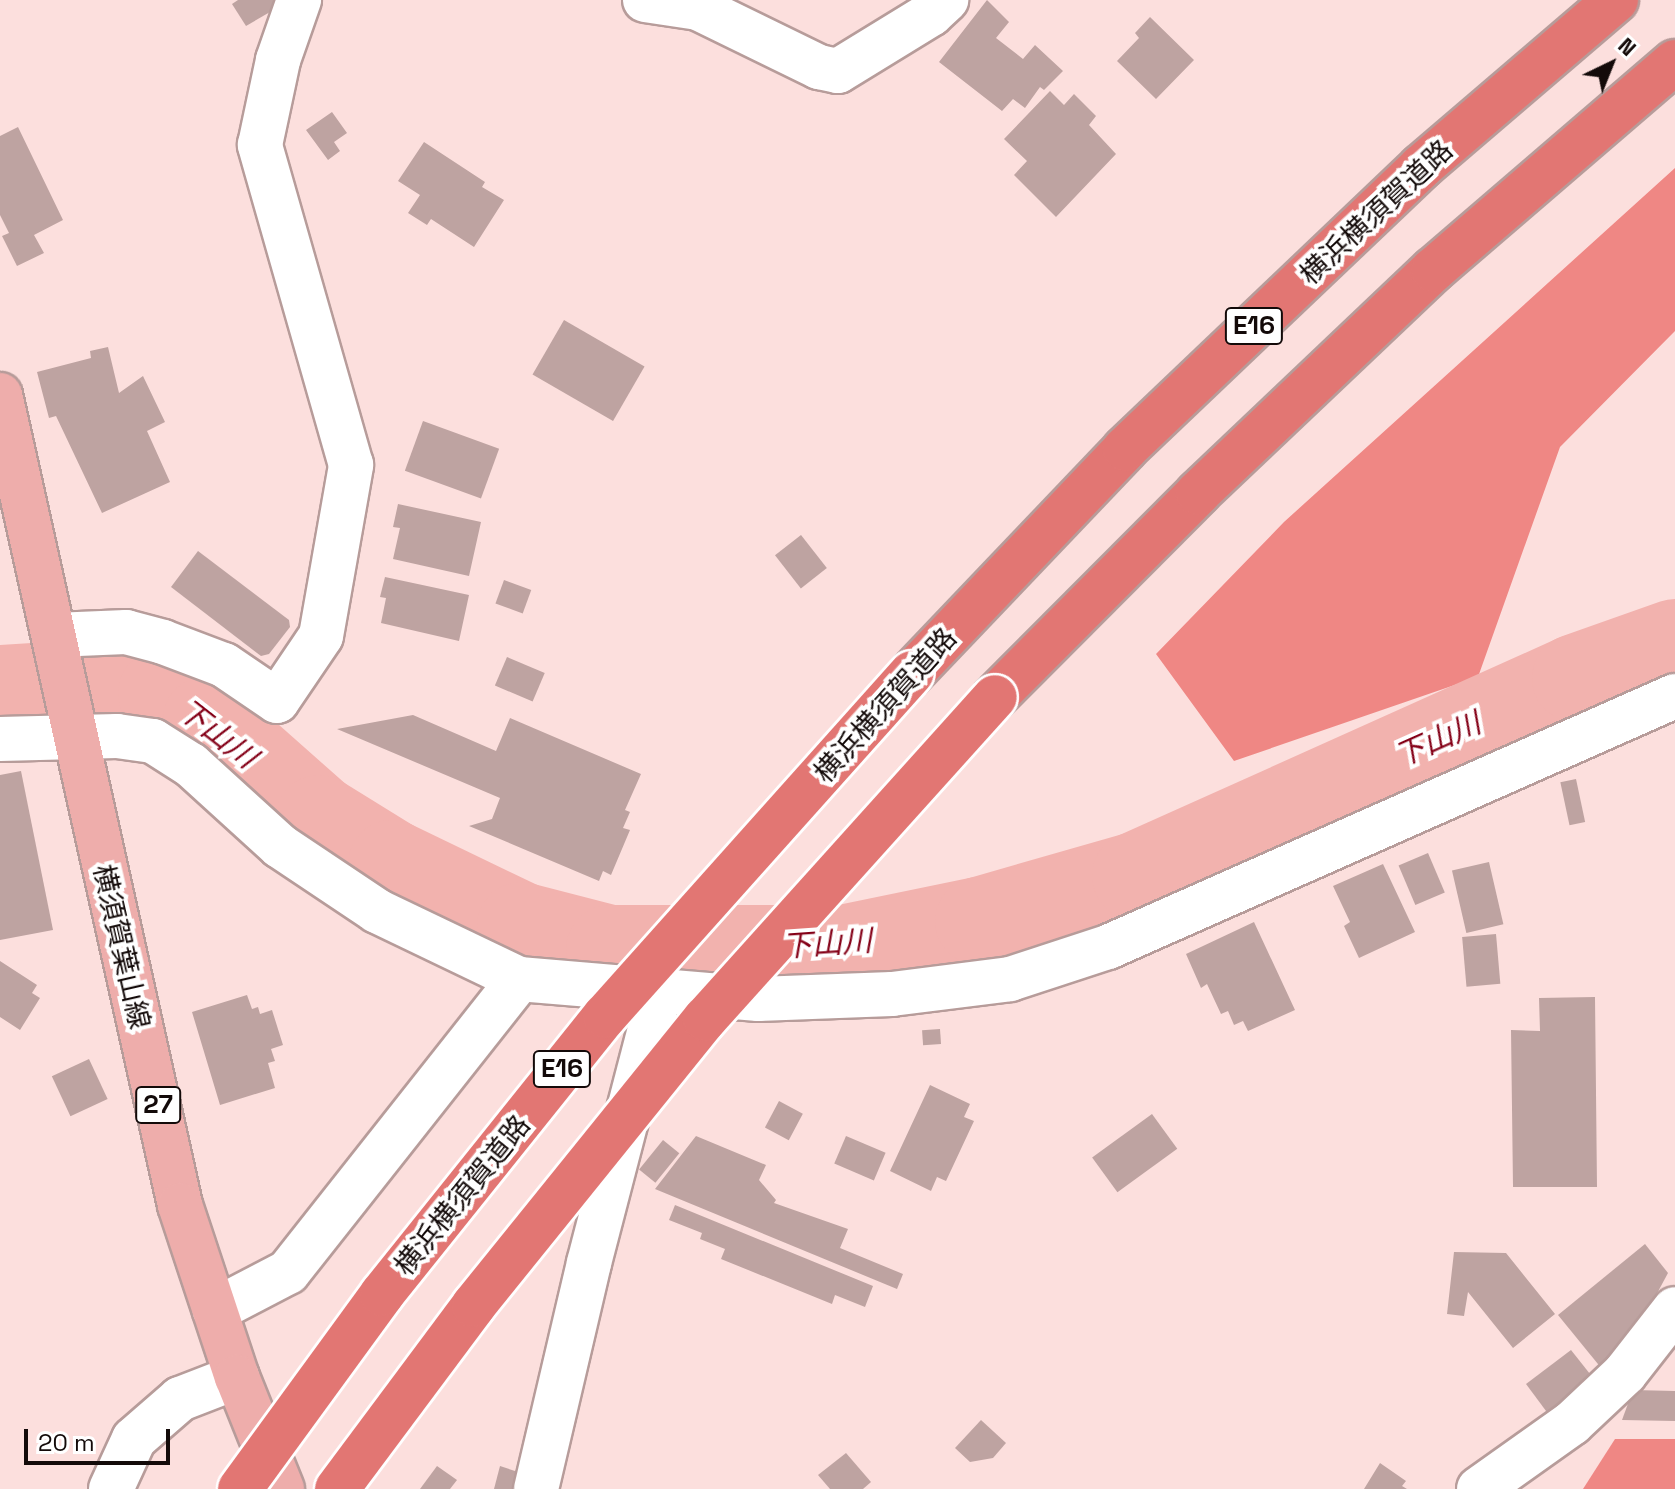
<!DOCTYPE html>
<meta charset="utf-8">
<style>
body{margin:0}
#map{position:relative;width:1675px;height:1489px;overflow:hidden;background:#fcdfdd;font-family:"Space Grotesk","Noto Sans JP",sans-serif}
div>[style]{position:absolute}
.forest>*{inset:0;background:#ef8784}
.river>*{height:88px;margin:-44px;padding:0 44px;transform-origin:44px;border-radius:44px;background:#f2b2ae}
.building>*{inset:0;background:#bea3a1;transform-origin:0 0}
.roads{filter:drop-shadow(2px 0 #b79c9a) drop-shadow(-2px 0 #b79c9a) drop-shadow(0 2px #b79c9a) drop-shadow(0 -2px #b79c9a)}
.minor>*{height:44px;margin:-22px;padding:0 22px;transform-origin:22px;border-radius:22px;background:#fff}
.major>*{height:44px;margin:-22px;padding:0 22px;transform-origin:22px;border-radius:22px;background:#eeadab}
.highway>*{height:44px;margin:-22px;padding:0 22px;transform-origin:22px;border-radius:22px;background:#e27673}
.bridges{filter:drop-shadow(2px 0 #fff) drop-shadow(-2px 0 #fff) drop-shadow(0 2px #fff) drop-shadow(0 -2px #fff)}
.highway-bridge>*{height:44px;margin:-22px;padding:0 22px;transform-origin:22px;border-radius:22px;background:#e27673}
span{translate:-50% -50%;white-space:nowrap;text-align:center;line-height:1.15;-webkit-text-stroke:8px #fff;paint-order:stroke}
.shield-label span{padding:2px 6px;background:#fff;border:2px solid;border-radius:6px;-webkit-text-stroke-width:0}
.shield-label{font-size:26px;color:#130a09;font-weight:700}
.street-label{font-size:28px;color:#130a09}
.water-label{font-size:30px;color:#840017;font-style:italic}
.north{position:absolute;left:1571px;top:24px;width:80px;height:80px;-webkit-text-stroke:6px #fff;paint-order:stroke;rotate:43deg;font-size:22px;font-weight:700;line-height:32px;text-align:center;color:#130a09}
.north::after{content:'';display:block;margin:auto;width:28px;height:36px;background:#130a09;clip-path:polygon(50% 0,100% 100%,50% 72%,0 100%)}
.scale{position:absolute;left:24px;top:1429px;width:146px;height:36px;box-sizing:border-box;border:4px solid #130a09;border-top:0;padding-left:10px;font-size:24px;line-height:28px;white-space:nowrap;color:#130a09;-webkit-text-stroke:6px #fff;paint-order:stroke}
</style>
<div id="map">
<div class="forest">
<div style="clip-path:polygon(1675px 168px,1675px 331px,1560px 447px,1478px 677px,1234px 761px,1156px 654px,1284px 522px)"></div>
<div style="clip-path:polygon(1615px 1439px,1675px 1439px,1675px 1489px,1583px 1489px)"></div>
</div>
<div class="river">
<div style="left:0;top:689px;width:126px;rotate:-3.6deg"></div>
<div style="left:126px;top:681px;width:38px;rotate:18deg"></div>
<div style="left:162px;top:693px;width:52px;rotate:31deg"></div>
<div style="left:207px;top:720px;width:149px;rotate:41.5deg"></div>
<div style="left:319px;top:819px;width:86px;rotate:31.7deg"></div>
<div style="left:392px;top:864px;width:143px;rotate:25.7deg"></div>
<div style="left:521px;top:926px;width:92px;rotate:14.5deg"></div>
<div style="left:610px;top:949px;width:232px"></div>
<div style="left:842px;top:949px;width:140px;rotate:-11.6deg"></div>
<div style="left:979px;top:921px;width:163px;rotate:-16deg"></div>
<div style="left:1136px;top:876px;width:482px;rotate:-24.2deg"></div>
<div style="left:1576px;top:678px;width:105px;rotate:-19.5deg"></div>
</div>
<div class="building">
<div style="clip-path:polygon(238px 0,276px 0,270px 12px,246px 26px,232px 4px)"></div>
<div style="clip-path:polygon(987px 0,1009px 22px,996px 38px,1023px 59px,1035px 45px,1063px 71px,1044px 90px,1040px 87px,1025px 108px,1013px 99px,1002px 111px,939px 62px)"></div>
<div style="clip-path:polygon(1150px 17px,1194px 60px,1156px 99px,1117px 61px,1139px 38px,1135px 33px)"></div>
<div style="clip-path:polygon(1050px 91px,1064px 105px,1074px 94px,1096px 116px,1089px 125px,1116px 154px,1056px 217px,1014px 175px,1027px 161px,1004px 139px)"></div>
<div style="clip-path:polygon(332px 112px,347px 133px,334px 142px,340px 151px,328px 160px,306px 130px)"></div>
<div style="clip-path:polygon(18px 127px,63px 220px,34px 235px,44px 253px,17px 266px,2px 236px,9px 233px,0 215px,0 136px)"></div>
<div style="clip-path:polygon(424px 142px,485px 182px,482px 187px,504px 200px,474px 247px,431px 219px,427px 225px,408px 213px,420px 195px,398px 181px)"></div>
<div style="left:564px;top:320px;width:93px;height:63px;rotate:30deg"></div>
<div style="clip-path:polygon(108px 347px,119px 393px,143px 376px,165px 422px,147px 431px,170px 482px,102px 513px,56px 416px,49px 418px,37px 372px,91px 358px,90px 351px)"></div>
<div style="left:423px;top:421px;width:81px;height:53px;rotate:20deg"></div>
<div style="clip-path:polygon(398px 504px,481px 522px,469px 576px,393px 559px,400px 528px,393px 527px)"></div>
<div style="left:801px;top:535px;width:42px;height:33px;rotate:52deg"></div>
<div style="clip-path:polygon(198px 551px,289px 620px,290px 627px,269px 654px,261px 656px,171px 587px)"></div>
<div style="clip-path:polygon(385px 577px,469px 595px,459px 641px,381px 623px,386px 598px,380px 597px)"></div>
<div style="left:504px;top:580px;width:29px;height:25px;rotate:20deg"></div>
<div style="left:507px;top:657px;width:41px;height:31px;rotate:23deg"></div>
<div style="clip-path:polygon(413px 715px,496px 751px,510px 718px,641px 774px,625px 810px,630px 812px,623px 828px,630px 830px,611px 875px,603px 871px,599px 881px,469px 826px,492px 819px,500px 798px,337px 729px)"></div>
<div style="clip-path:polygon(21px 771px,53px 930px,0 940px,0 775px)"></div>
<div style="left:1576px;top:779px;width:44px;height:16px;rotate:78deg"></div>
<div style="left:1428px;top:853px;width:43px;height:32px;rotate:67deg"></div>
<div style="left:1489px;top:862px;width:64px;height:38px;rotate:77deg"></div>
<div style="clip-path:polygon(1383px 864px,1415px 932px,1359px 958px,1344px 926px,1350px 922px,1333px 886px)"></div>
<div style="clip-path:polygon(1254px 922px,1295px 1010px,1248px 1031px,1243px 1021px,1234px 1025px,1228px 1011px,1221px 1014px,1207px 984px,1201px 988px,1186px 954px)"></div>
<div style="left:1496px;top:934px;width:50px;height:34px;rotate:85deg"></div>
<div style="clip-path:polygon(0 961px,37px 985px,32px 993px,40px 998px,20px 1030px,0 1017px)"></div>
<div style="clip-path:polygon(247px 995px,252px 1009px,258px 1007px,260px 1014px,272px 1010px,283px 1045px,271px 1049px,275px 1061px,268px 1063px,275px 1088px,220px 1105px,192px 1012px)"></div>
<div style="clip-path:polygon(1595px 997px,1597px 1187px,1513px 1187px,1511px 1030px,1540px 1031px,1539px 998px)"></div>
<div style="left:940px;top:1029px;width:15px;height:18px;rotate:86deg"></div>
<div style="left:89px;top:1059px;width:44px;height:41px;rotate:65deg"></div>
<div style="clip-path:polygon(930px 1085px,970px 1104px,964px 1117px,974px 1121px,946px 1181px,937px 1177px,931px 1191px,890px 1171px)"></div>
<div style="left:779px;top:1101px;width:27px;height:30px;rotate:28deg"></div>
<div style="left:1152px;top:1114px;width:43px;height:74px;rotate:54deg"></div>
<div style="clip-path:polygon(696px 1136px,766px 1165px,759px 1180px,776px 1200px,774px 1203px,848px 1229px,840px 1248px,903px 1274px,897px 1289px,655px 1189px)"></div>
<div style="left:846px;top:1136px;width:43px;height:30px;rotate:23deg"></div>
<div style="left:663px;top:1140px;width:21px;height:38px;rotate:39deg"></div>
<div style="clip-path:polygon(675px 1205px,873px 1286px,865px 1307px,835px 1295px,832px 1304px,721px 1259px,725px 1249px,700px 1239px,702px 1233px,669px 1220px)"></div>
<div style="clip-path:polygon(1645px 1244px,1668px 1273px,1654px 1299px,1602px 1369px,1558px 1315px)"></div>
<div style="clip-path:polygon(1454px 1252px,1506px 1253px,1555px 1314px,1513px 1348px,1468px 1292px,1464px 1316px,1447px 1314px)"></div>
<div style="clip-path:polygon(1571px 1350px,1594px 1379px,1552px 1419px,1526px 1384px)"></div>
<div style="clip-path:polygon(1633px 1390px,1675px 1391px,1675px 1421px,1622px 1420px)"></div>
<div style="clip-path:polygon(981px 1420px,1006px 1443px,993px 1458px,970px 1462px,955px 1448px)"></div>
<div style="clip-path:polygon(846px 1453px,871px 1482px,863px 1489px,830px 1489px,818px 1475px)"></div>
<div style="clip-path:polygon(1380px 1463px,1406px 1481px,1402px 1486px,1407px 1489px,1364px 1489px)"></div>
<div style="clip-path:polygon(437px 1466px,457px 1480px,450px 1489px,420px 1489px)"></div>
<div style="clip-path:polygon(500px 1466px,518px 1472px,514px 1489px,494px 1489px)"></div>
</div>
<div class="roads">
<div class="minor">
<div style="left:645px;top:0;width:54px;rotate:8.6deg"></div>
<div style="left:698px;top:8px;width:135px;rotate:26deg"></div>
<div style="left:819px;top:67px;width:19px;rotate:12deg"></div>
<div style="left:838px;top:71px;width:109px;rotate:-31.5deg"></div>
<div style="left:931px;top:14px;width:21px;rotate:-43deg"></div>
<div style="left:54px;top:635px;width:72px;rotate:-2.4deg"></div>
<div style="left:126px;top:632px;width:38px;rotate:15deg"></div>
<div style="left:163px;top:642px;width:65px;rotate:20.7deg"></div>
<div style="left:224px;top:665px;width:64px;rotate:34.2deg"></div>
<div style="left:277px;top:701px;width:78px;rotate:-55.9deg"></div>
<div style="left:321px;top:636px;width:174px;rotate:-80deg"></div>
<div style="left:351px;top:465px;width:333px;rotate:-105.9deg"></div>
<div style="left:260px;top:145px;width:87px;rotate:-78deg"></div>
<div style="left:278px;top:60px;width:64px;rotate:-70.7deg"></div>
<div style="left:0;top:739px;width:117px;rotate:-1.5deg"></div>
<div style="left:117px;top:736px;width:36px;rotate:8deg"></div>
<div style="left:153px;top:741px;width:45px;rotate:32.3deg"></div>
<div style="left:191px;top:765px;width:120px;rotate:42.3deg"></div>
<div style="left:280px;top:846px;width:117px;rotate:33.8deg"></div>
<div style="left:377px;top:911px;width:157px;rotate:25.6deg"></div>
<div style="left:519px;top:979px;width:240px;rotate:4.8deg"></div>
<div style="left:758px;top:999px;width:134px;rotate:-2.1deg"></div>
<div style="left:892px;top:994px;width:119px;rotate:-7.2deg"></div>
<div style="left:1010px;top:979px;width:103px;rotate:-18.1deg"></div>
<div style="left:1108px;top:947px;width:620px;rotate:-23.88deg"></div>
<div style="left:215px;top:1310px;width:82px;rotate:-27.5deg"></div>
<div style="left:288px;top:1272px;width:373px;rotate:-51.7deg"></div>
<div style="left:111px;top:1489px;width:55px;rotate:-65.3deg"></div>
<div style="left:134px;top:1439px;width:61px;rotate:-41deg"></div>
<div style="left:180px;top:1399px;width:61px;rotate:-21.1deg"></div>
<div style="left:536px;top:1489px;width:232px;rotate:-76.8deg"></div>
<div style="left:589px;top:1263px;width:282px;rotate:-75.4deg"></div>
<div style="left:1479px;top:1489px;width:114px;rotate:-35.4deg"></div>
<div style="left:1572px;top:1423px;width:73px;rotate:-43.3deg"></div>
<div style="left:1625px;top:1373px;width:81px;rotate:-52deg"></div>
</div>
<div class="major">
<div style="left:0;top:395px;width:830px;rotate:77.47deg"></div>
<div style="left:180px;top:1205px;width:181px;rotate:71.7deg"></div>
<div style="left:237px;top:1377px;width:121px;rotate:68.1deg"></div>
</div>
<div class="highway">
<div style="left:912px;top:673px;width:309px;rotate:-46.4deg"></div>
<div style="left:1125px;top:449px;width:409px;rotate:-43.6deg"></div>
<div style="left:1421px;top:167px;width:257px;rotate:-40.6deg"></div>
<div style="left:995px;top:697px;width:288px;rotate:-45.1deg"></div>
<div style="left:1198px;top:493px;width:324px;rotate:-43.5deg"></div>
<div style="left:1433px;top:270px;width:319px;rotate:-40.7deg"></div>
</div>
</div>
<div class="bridges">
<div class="highway-bridge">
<div style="left:240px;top:1489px;width:241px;rotate:-53.9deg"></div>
<div style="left:382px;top:1294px;width:356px;rotate:-51.3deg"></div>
<div style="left:605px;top:1016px;width:460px;rotate:-48.2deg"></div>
<div style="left:337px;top:1489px;width:229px;rotate:-53.3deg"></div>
<div style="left:474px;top:1305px;width:368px;rotate:-51.1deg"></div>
<div style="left:705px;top:1019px;width:433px;rotate:-48deg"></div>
</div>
</div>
<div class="shield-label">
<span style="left:1254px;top:326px">E16</span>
<span style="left:562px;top:1069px">E16</span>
<span style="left:158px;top:1105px">27</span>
</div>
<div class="street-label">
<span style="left:1376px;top:212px;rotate:-43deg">横浜横須賀道路</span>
<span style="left:885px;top:705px;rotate:-48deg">横浜横須賀道路</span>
<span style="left:122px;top:947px;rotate:77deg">横須賀葉山線</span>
<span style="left:462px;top:1195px;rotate:-51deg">横浜横須賀道路</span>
</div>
<div class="water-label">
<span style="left:217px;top:734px;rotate:38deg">下山川</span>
<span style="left:1438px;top:740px;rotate:-24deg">下山川</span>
<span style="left:827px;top:944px;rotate:-4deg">下山川</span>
</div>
<div class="north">N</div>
<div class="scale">20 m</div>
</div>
